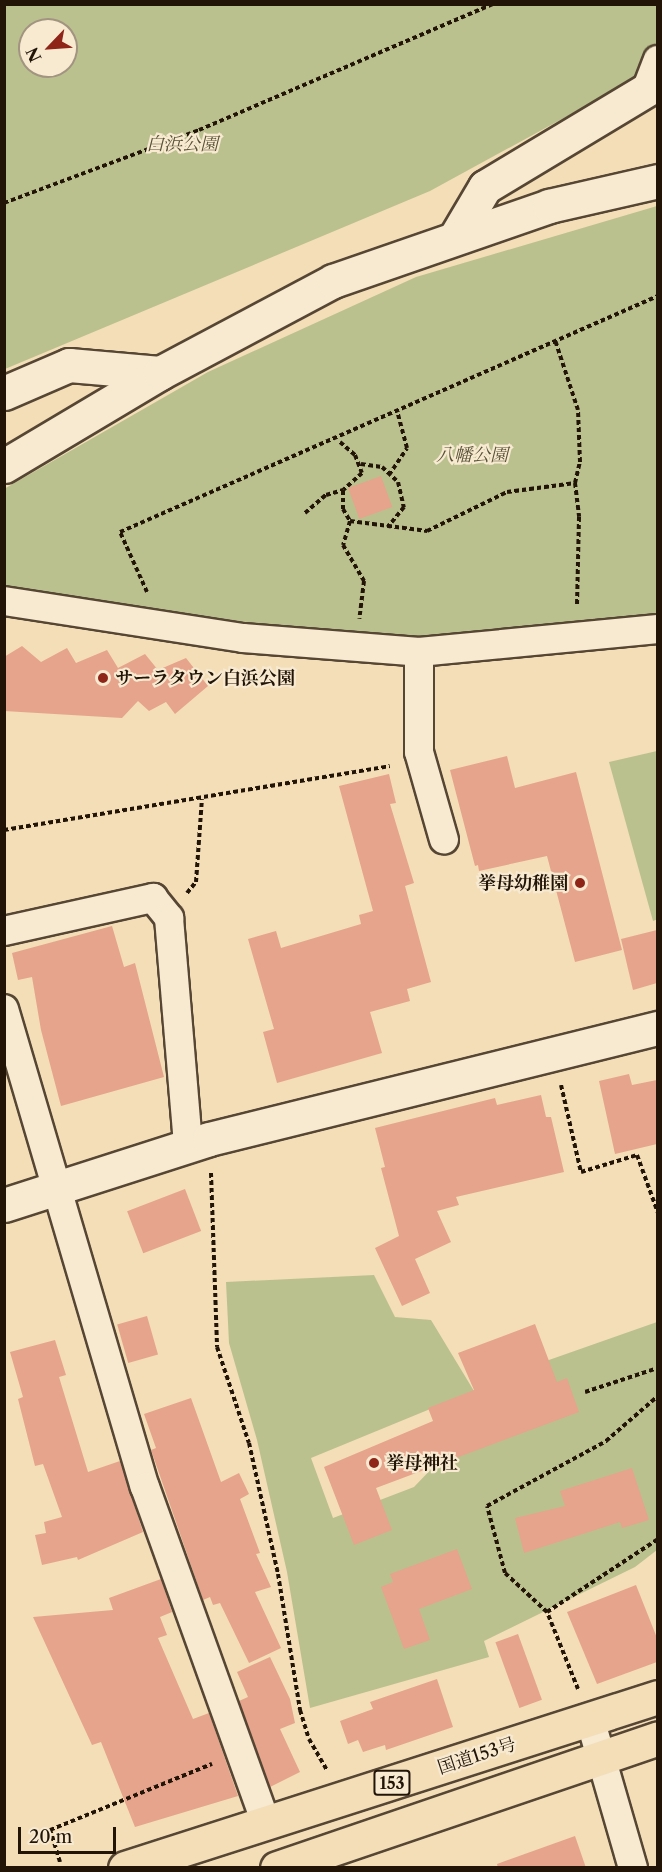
<!DOCTYPE html>
<meta charset="utf-8">
<style>
body{margin:0}
#map{position:relative;width:662px;height:1872px;overflow:hidden;background:#f3deb8;font-family:"Libre Caslon Text","Noto Serif JP",serif}
div>[style]{position:absolute}
.green>*{inset:0;background:#bac18f}
.building>*{inset:0;background:#e5a48b;transform-origin:0 0}
.path>*{height:4px;margin-top:-2px;transform-origin:0;background:repeating-linear-gradient(90deg,#221407 0 4.5px,transparent 0 7.5px)}
.roads{filter:drop-shadow(2px 0 #564633) drop-shadow(-2px 0 #564633) drop-shadow(0 2px #564633) drop-shadow(0 -2px #564633)}
.minor>*{height:28px;margin:-14px;padding:0 14px;transform-origin:14px;border-radius:14px;background:#f7ead1}
.tertiary>*{height:33px;margin:-16.5px;padding:0 16.5px;transform-origin:16.5px;border-radius:16.5px;background:#f7ead1}
.trunk>*{height:33px;margin:-16.5px;padding:0 16.5px;transform-origin:16.5px;border-radius:16.5px;background:#f3deb8}
.dots>*{width:16px;height:16px;translate:-50% -50%;box-sizing:border-box;border:3px solid #f7ead1;border-radius:50%}
span{translate:-50% -50%;white-space:nowrap;text-align:center;line-height:1.15;-webkit-text-stroke:4.5px #f7ead1;paint-order:stroke}
.shield-label span{padding:2px 4px;background:#f7ead1;border:2px solid;border-radius:4px;-webkit-text-stroke-width:0}
.shield-label{font-size:16px;color:#221407;font-weight:700}
.park-label{font-size:18px;color:#575137;font-style:italic}
.poi-label{font-size:18px;color:#221407;font-weight:700}
.left{translate:0 -50%;text-align:left}
.right{translate:-100% -50%;text-align:right}
.street-label{font-size:18px;color:#221407}
.frame{position:absolute;inset:0;border:6px solid #221407;pointer-events:none}
.north{position:absolute;left:18px;top:18px;width:60px;height:60px;box-sizing:border-box;background:#f7ead1;border:2px solid #a29480;border-radius:50%;rotate:245deg;font-size:16px;font-weight:700;line-height:24px;text-align:center;color:#221407}
.north::after{content:'';display:block;margin:auto;width:21px;height:27px;background:#8f2418;clip-path:polygon(50% 0,100% 100%,50% 72%,0 100%)}
.scale{position:absolute;left:18px;top:1827px;width:98px;height:27px;box-sizing:border-box;border:3px solid #221407;border-top:0;padding-left:8px;font-size:18px;line-height:21px;white-space:nowrap;color:#221407;-webkit-text-stroke:4px #f7ead1;paint-order:stroke}
</style>
<div id="map">
<div class="green">
<div style="clip-path:polygon(evenodd,4px 5px,657px 5px,657px 67px,430px 191px,5px 369px,4px 5px,30px 30px,66px 30px,66px 66px,30px 66px,30px 30px)"></div>
<div style="clip-path:polygon(657px 206px,657px 628px,578px 646px,366px 638px,178px 613px,5px 597px,4px 489px,208px 372px,416px 277px)"></div>
<div style="clip-path:polygon(657px 751px,658px 919px,653px 921px,609px 762px)"></div>
<div style="clip-path:polygon(374px 1275px,395px 1317px,431px 1320px,474px 1391px,311px 1458px,333px 1518px,414px 1487px,529px 1367px,657px 1322px,657px 1550px,635px 1567px,484px 1641px,489px 1657px,310px 1708px,287px 1572px,257px 1440px,229px 1343px,226px 1282px)"></div>
</div>
<div class="building">
<div style="left:381px;top:476px;width:33px;height:35px;rotate:70deg"></div>
<div style="clip-path:polygon(22px 646px,41px 662px,67px 648px,76px 663px,107px 650px,118px 668px,145px 654px,158px 670px,186px 658px,208px 686px,175px 714px,166px 702px,149px 711px,138px 701px,122px 718px,4px 711px,4px 657px)"></div>
<div style="clip-path:polygon(507px 756px,515px 788px,576px 772px,622px 950px,575px 962px,547px 856px,479px 871px,478px 865px,475px 866px,450px 770px)"></div>
<div style="clip-path:polygon(389px 774px,396px 803px,390px 804px,414px 883px,405px 886px,431px 982px,407px 989px,410px 1001px,370px 1012px,382px 1053px,277px 1083px,263px 1032px,274px 1029px,248px 939px,276px 931px,281px 948px,361px 924px,359px 915px,373px 911px,339px 786px)"></div>
<div style="clip-path:polygon(112px 926px,124px 967px,135px 963px,164px 1077px,61px 1106px,41px 1030px,32px 977px,18px 980px,12px 953px)"></div>
<div style="clip-path:polygon(657px 930px,657px 983px,633px 990px,621px 939px)"></div>
<div style="clip-path:polygon(629px 1074px,632px 1085px,657px 1080px,657px 1144px,615px 1154px,599px 1081px)"></div>
<div style="clip-path:polygon(541px 1095px,546px 1117px,551px 1117px,564px 1172px,456px 1197px,459px 1205px,437px 1211px,451px 1242px,415px 1259px,430px 1293px,402px 1306px,375px 1248px,399px 1236px,381px 1168px,385px 1167px,375px 1128px,495px 1098px,497px 1105px)"></div>
<div style="left:185px;top:1189px;width:45px;height:62px;rotate:69deg"></div>
<div style="left:147px;top:1316px;width:40px;height:31px;rotate:74deg"></div>
<div style="clip-path:polygon(535px 1324px,557px 1382px,567px 1378px,579px 1412px,376px 1488px,392px 1530px,354px 1545px,324px 1467px,433px 1421px,428px 1408px,474px 1390px,458px 1353px)"></div>
<div style="clip-path:polygon(55px 1340px,66px 1375px,59px 1377px,88px 1472px,120px 1461px,143px 1532px,78px 1560px,77px 1557px,42px 1565px,35px 1535px,46px 1533px,44px 1522px,62px 1517px,43px 1464px,35px 1466px,18px 1399px,23px 1397px,10px 1352px)"></div>
<div style="clip-path:polygon(191px 1398px,221px 1482px,239px 1473px,249px 1494px,240px 1499px,260px 1553px,256px 1554px,271px 1587px,255px 1592px,281px 1648px,249px 1663px,220px 1603px,213px 1605px,210px 1597px,203px 1600px,151px 1450px,156px 1448px,144px 1414px)"></div>
<div style="clip-path:polygon(632px 1468px,649px 1520px,622px 1528px,620px 1522px,524px 1553px,515px 1518px,565px 1506px,560px 1491px)"></div>
<div style="clip-path:polygon(457px 1549px,472px 1589px,419px 1609px,430px 1640px,404px 1649px,381px 1587px,393px 1582px,390px 1574px)"></div>
<div style="clip-path:polygon(161px 1579px,172px 1612px,160px 1617px,167px 1635px,158px 1638px,193px 1719px,209px 1713px,238px 1796px,135px 1827px,101px 1742px,92px 1745px,33px 1617px,113px 1610px,109px 1598px)"></div>
<div style="clip-path:polygon(636px 1585px,657px 1638px,657px 1662px,597px 1684px,567px 1612px)"></div>
<div style="left:518px;top:1634px;width:70px;height:24px;rotate:70deg"></div>
<div style="clip-path:polygon(270px 1657px,290px 1699px,295px 1723px,280px 1729px,300px 1772px,270px 1787px,239px 1701px,248px 1697px,237px 1672px)"></div>
<div style="clip-path:polygon(437px 1679px,453px 1727px,386px 1750px,385px 1745px,363px 1752px,358px 1740px,348px 1744px,340px 1721px,373px 1709px,370px 1702px)"></div>
<div style="clip-path:polygon(575px 1836px,586px 1868px,498px 1868px,497px 1864px)"></div>
</div>
<div class="path">
<div style="left:4px;top:203px;width:208px;rotate:-20.5deg"></div>
<div style="left:199px;top:130px;width:320px;rotate:-23.2deg"></div>
<div style="left:340px;top:442px;width:20px;rotate:41deg"></div>
<div style="left:355px;top:455px;width:19px;rotate:69deg"></div>
<div style="left:362px;top:473px;width:25px;rotate:138deg"></div>
<div style="left:361px;top:464px;width:21px;rotate:8deg"></div>
<div style="left:382px;top:467px;width:22px;rotate:43deg"></div>
<div style="left:398px;top:482px;width:26px;rotate:77deg"></div>
<div style="left:404px;top:507px;width:26px;rotate:129deg"></div>
<div style="left:389px;top:475px;width:32px;rotate:-56deg"></div>
<div style="left:407px;top:448px;width:38px;rotate:-105deg"></div>
<div style="left:575px;top:483px;width:34px;rotate:83deg"></div>
<div style="left:579px;top:517px;width:88px;rotate:91.3deg"></div>
<div style="left:305px;top:513px;width:28px;rotate:-41deg"></div>
<div style="left:326px;top:495px;width:18px;rotate:-16deg"></div>
<div style="left:343px;top:490px;width:19px;rotate:90deg"></div>
<div style="left:343px;top:509px;width:14px;rotate:60deg"></div>
<div style="left:350px;top:521px;width:25px;rotate:106deg"></div>
<div style="left:343px;top:545px;width:42px;rotate:59.7deg"></div>
<div style="left:364px;top:581px;width:38px;rotate:97deg"></div>
<div style="left:350px;top:521px;width:78px;rotate:7.4deg"></div>
<div style="left:427px;top:531px;width:89px;rotate:-26deg"></div>
<div style="left:507px;top:492px;width:69px;rotate:-7.5deg"></div>
<div style="left:575px;top:483px;width:22px;rotate:-77deg"></div>
<div style="left:580px;top:462px;width:52px;rotate:-92.2deg"></div>
<div style="left:578px;top:410px;width:74px;rotate:-108.2deg"></div>
<div style="left:147px;top:592px;width:66px;rotate:-114.2deg"></div>
<div style="left:120px;top:532px;width:587px;rotate:-23.69deg"></div>
<div style="left:4px;top:830px;width:391px;rotate:-9.4deg"></div>
<div style="left:187px;top:893px;width:14px;rotate:-51deg"></div>
<div style="left:196px;top:882px;width:83px;rotate:-85.9deg"></div>
<div style="left:561px;top:1085px;width:89px;rotate:77.1deg"></div>
<div style="left:581px;top:1172px;width:59px;rotate:-16.9deg"></div>
<div style="left:637px;top:1155px;width:62px;rotate:70.1deg"></div>
<div style="left:211px;top:1173px;width:174px;rotate:88deg"></div>
<div style="left:217px;top:1347px;width:101px;rotate:71.6deg"></div>
<div style="left:249px;top:1443px;width:134px;rotate:77.5deg"></div>
<div style="left:278px;top:1574px;width:138px;rotate:80.8deg"></div>
<div style="left:300px;top:1710px;width:30px;rotate:73deg"></div>
<div style="left:309px;top:1739px;width:36px;rotate:60deg"></div>
<div style="left:585px;top:1392px;width:77px;rotate:-18.2deg"></div>
<div style="left:547px;top:1612px;width:57px;rotate:-137.1deg"></div>
<div style="left:505px;top:1573px;width:69px;rotate:-105deg"></div>
<div style="left:487px;top:1506px;width:136px;rotate:-28.6deg"></div>
<div style="left:606px;top:1441px;width:69px;rotate:-40.9deg"></div>
<div style="left:578px;top:1689px;width:83px;rotate:-111.9deg"></div>
<div style="left:547px;top:1612px;width:133px;rotate:-33.3deg"></div>
<div style="left:60px;top:1862px;width:34px;rotate:-107deg"></div>
<div style="left:50px;top:1830px;width:175px;rotate:-22.2deg"></div>
</div>
<div class="roads">
<div class="minor">
<div style="left:647px;top:88px;width:30px;rotate:-69deg"></div>
<div style="left:4px;top:601px;width:242px;rotate:8.8deg"></div>
<div style="left:243px;top:638px;width:177px;rotate:4.5deg"></div>
<div style="left:419px;top:652px;width:240px;rotate:-5.5deg"></div>
<div style="left:419px;top:652px;width:100px;rotate:90deg"></div>
<div style="left:419px;top:752px;width:91px;rotate:74.1deg"></div>
<div style="left:4px;top:931px;width:153px;rotate:-12.5deg"></div>
<div style="left:153px;top:898px;width:26px;rotate:51deg"></div>
<div style="left:169px;top:918px;width:229px;rotate:85.2deg"></div>
<div style="left:4px;top:1009px;width:498px;rotate:73.6deg"></div>
<div style="left:145px;top:1487px;width:358px;rotate:70.2deg"></div>
<div style="left:590px;top:1719px;width:155px;rotate:73.9deg"></div>
</div>
<div class="tertiary">
<div style="left:456px;top:236px;width:57px;rotate:-59.4deg"></div>
<div style="left:485px;top:187px;width:202px;rotate:-31deg"></div>
<div style="left:4px;top:393px;width:71px;rotate:-23.3deg"></div>
<div style="left:69px;top:365px;width:91px;rotate:5deg"></div>
<div style="left:4px;top:466px;width:182px;rotate:-30.8deg"></div>
<div style="left:160px;top:373px;width:196px;rotate:-28deg"></div>
<div style="left:333px;top:281px;width:229px;rotate:-19.1deg"></div>
<div style="left:549px;top:206px;width:112px;rotate:-12.9deg"></div>
<div style="left:4px;top:1205px;width:215px;rotate:-17.8deg"></div>
<div style="left:209px;top:1139px;width:463px;rotate:-13.9deg"></div>
</div>
<div class="trunk">
<div style="left:125px;top:1868px;width:560px;rotate:-17.79deg"></div>
<div style="left:277px;top:1868px;width:403px;rotate:-18.8deg"></div>
</div>
</div>
<div class="dots">
<div style="left:103px;top:678px;background:#8f2418"></div>
<div style="left:580px;top:883px;background:#8f2418"></div>
<div style="left:374px;top:1463px;background:#8f2418"></div>
</div>
<div class="shield-label">
<span style="left:392px;top:1783px">153</span>
</div>
<div class="park-label">
<span style="left:182px;top:144px">白浜公園</span>
<span style="left:472px;top:455px">八幡公園</span>
</div>
<div class="poi-label">
<span class="left" style="left:115px;top:678px">サーラタウン白浜公園</span>
<span class="right" style="left:568px;top:883px">挙母幼稚園</span>
<span class="left" style="left:386px;top:1463px">挙母神社</span>
</div>
<div class="street-label">
<span style="left:477px;top:1756px;rotate:-18deg">国道153号</span>
</div>
<div class="frame"></div>
<div class="north">N</div>
<div class="scale">20 m</div>
</div>
